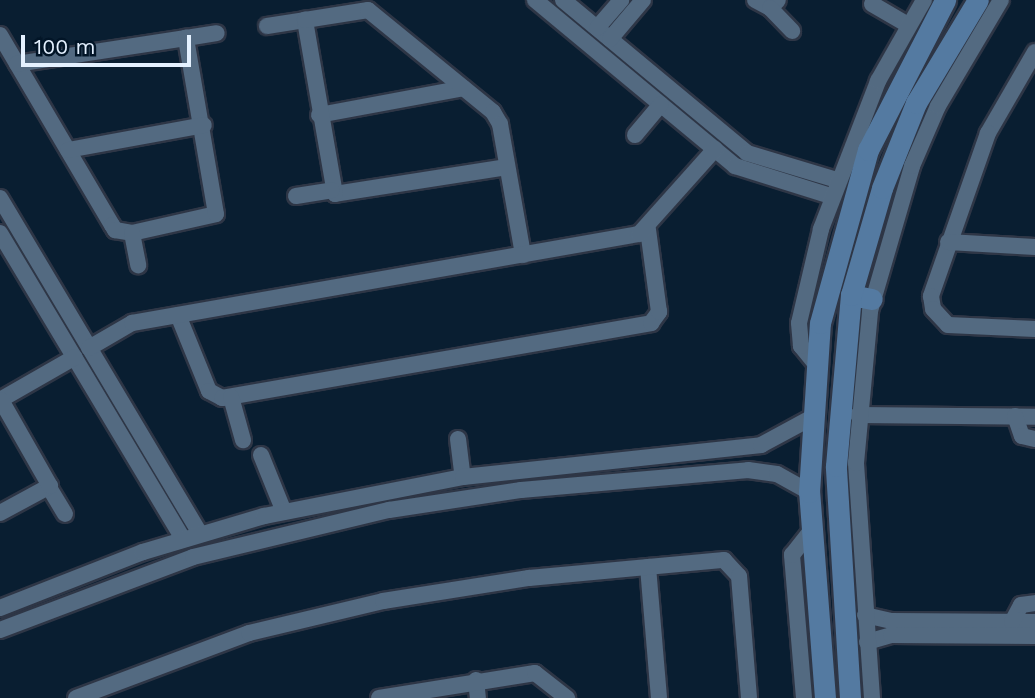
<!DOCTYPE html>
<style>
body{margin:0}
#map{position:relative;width:1035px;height:698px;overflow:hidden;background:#091e31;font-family:"Work Sans",sans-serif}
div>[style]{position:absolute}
.roads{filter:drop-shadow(2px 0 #2e3646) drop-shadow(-2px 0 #2e3646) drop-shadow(0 2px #2e3646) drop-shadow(0 -2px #2e3646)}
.minor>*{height:16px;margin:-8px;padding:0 8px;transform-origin:8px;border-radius:8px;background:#536a81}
.major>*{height:21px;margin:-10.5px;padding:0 10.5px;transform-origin:10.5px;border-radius:10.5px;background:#547aa1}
span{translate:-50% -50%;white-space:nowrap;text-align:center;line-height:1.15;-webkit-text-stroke:5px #021527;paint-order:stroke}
.scale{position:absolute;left:21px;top:35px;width:170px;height:32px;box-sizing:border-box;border:4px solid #e4f1ff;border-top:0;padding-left:9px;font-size:21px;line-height:24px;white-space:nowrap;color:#e4f1ff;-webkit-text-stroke:5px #021527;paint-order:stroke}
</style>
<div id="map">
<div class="roads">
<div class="minor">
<div style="left:535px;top:0;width:260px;rotate:39.7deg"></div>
<div style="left:735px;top:166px;width:101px;rotate:17.4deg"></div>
<div style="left:563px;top:0;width:239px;rotate:39.7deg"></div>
<div style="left:747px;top:153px;width:94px;rotate:16.7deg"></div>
<div style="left:755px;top:0;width:17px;rotate:28deg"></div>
<div style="left:770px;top:8px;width:11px;rotate:-45deg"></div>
<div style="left:872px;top:4px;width:42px;rotate:30.3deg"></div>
<div style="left:770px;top:8px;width:32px;rotate:46deg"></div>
<div style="left:267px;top:26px;width:38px;rotate:-9deg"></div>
<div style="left:597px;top:28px;width:37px;rotate:-49deg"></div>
<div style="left:0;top:35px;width:221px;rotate:59.5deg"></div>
<div style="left:112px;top:225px;width:6px;rotate:59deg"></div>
<div style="left:115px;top:230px;width:17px;rotate:10deg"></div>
<div style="left:132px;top:233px;width:86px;rotate:-12.7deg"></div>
<div style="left:216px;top:214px;width:179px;rotate:-99.7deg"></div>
<div style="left:186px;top:38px;width:171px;rotate:171.3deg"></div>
<div style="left:186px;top:38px;width:31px;rotate:-9deg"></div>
<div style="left:610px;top:39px;width:51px;rotate:-49.8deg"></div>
<div style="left:1035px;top:52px;width:94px;rotate:120.1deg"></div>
<div style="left:988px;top:133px;width:173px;rotate:109.3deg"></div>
<div style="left:931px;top:296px;width:13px;rotate:81deg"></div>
<div style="left:933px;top:309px;width:22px;rotate:47deg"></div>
<div style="left:948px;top:325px;width:87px;rotate:2.6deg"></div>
<div style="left:319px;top:115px;width:147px;rotate:-10.5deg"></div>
<div style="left:635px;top:135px;width:40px;rotate:-50deg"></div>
<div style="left:68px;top:150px;width:138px;rotate:-10.4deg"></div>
<div style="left:507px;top:167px;width:174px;rotate:171.1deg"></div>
<div style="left:335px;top:194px;width:177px;rotate:-99.8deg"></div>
<div style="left:305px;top:20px;width:64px;rotate:-9deg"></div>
<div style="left:368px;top:10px;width:161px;rotate:39.2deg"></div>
<div style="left:493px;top:112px;width:14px;rotate:60deg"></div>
<div style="left:500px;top:124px;width:133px;rotate:80deg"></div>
<div style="left:296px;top:196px;width:36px;rotate:-9deg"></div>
<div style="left:0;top:198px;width:390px;rotate:59.2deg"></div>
<div style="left:0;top:233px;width:357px;rotate:59.1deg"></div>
<div style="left:132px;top:233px;width:33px;rotate:79deg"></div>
<div style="left:948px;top:242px;width:87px;rotate:3.3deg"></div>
<div style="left:178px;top:315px;width:82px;rotate:67.8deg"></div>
<div style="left:209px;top:391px;width:15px;rotate:28deg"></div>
<div style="left:222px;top:398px;width:436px;rotate:-9.9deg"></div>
<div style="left:651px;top:323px;width:14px;rotate:-54deg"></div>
<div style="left:659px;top:312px;width:83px;rotate:-97.6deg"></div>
<div style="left:89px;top:348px;width:50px;rotate:-30.2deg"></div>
<div style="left:132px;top:323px;width:515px;rotate:-9.96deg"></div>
<div style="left:639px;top:234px;width:114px;rotate:-48.2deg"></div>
<div style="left:814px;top:362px;width:21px;rotate:-129deg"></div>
<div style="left:801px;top:346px;width:23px;rotate:-95deg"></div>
<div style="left:799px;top:323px;width:97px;rotate:-76.8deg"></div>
<div style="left:821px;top:229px;width:159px;rotate:-68.9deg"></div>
<div style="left:878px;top:81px;width:93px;rotate:-60.4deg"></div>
<div style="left:231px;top:397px;width:45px;rotate:74.4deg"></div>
<div style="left:0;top:400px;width:86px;rotate:-29.8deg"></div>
<div style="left:858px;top:415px;width:177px;rotate:0.6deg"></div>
<div style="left:1015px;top:416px;width:21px;rotate:71deg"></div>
<div style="left:1022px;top:436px;width:13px;rotate:13deg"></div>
<div style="left:458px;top:439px;width:38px;rotate:83deg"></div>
<div style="left:261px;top:455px;width:61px;rotate:68deg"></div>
<div style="left:50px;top:489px;width:29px;rotate:59deg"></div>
<div style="left:0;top:513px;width:57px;rotate:-28.4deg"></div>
<div style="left:50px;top:486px;width:99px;rotate:-119.7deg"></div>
<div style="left:648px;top:567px;width:131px;rotate:85.2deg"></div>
<div style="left:0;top:608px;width:154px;rotate:-21.4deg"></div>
<div style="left:143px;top:552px;width:126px;rotate:-16.6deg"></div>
<div style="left:264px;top:516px;width:203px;rotate:-11.1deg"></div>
<div style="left:463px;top:477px;width:300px;rotate:-6.1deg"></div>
<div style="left:761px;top:445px;width:55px;rotate:-28.4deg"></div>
<div style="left:865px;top:615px;width:27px;rotate:13deg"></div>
<div style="left:891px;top:621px;width:144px;rotate:0.4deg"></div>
<div style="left:1012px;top:622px;width:19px;rotate:-62deg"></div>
<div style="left:1021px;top:605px;width:14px;rotate:-8deg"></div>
<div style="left:0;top:630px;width:206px;rotate:-20.7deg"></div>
<div style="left:193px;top:557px;width:202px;rotate:-13.5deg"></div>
<div style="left:389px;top:510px;width:134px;rotate:-8.6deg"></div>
<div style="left:521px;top:490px;width:228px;rotate:-5deg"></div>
<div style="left:748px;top:470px;width:29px;rotate:8deg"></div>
<div style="left:777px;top:474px;width:37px;rotate:29deg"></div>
<div style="left:867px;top:642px;width:25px;rotate:-16deg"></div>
<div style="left:891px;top:635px;width:144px;rotate:0.4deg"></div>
<div style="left:476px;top:680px;width:18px;rotate:84deg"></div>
<div style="left:76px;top:698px;width:185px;rotate:-20.6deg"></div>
<div style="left:249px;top:633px;width:138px;rotate:-13.4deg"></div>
<div style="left:383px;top:601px;width:148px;rotate:-9deg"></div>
<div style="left:529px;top:578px;width:196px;rotate:-5.3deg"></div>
<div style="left:724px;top:560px;width:22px;rotate:47deg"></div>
<div style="left:739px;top:576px;width:122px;rotate:85.3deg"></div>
<div style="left:379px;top:698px;width:158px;rotate:-9.1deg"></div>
<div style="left:535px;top:673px;width:41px;rotate:38deg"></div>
<div style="left:804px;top:698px;width:144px;rotate:-94.8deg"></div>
<div style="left:792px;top:555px;width:31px;rotate:-52deg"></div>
<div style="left:872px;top:698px;width:236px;rotate:-93.9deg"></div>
<div style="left:856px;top:463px;width:153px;rotate:-84.7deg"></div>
<div style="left:870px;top:311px;width:151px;rotate:-73.8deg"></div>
<div style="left:912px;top:166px;width:65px;rotate:-66.6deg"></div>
<div style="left:938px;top:106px;width:123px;rotate:-59.3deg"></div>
</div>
<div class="major">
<div style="left:851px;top:295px;width:21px;rotate:11deg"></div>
<div style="left:825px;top:698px;width:207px;rotate:-94.4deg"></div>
<div style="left:809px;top:492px;width:169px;rotate:-86.3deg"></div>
<div style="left:820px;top:323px;width:180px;rotate:-74.5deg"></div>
<div style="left:868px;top:150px;width:169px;rotate:-62.8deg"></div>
<div style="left:850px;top:698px;width:232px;rotate:-93.5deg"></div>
<div style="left:836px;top:466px;width:172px;rotate:-85deg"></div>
<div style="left:851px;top:295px;width:111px;rotate:-73.8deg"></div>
<div style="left:882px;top:188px;width:92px;rotate:-68.2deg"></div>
<div style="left:916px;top:103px;width:120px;rotate:-59deg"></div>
</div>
</div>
<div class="scale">100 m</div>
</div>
